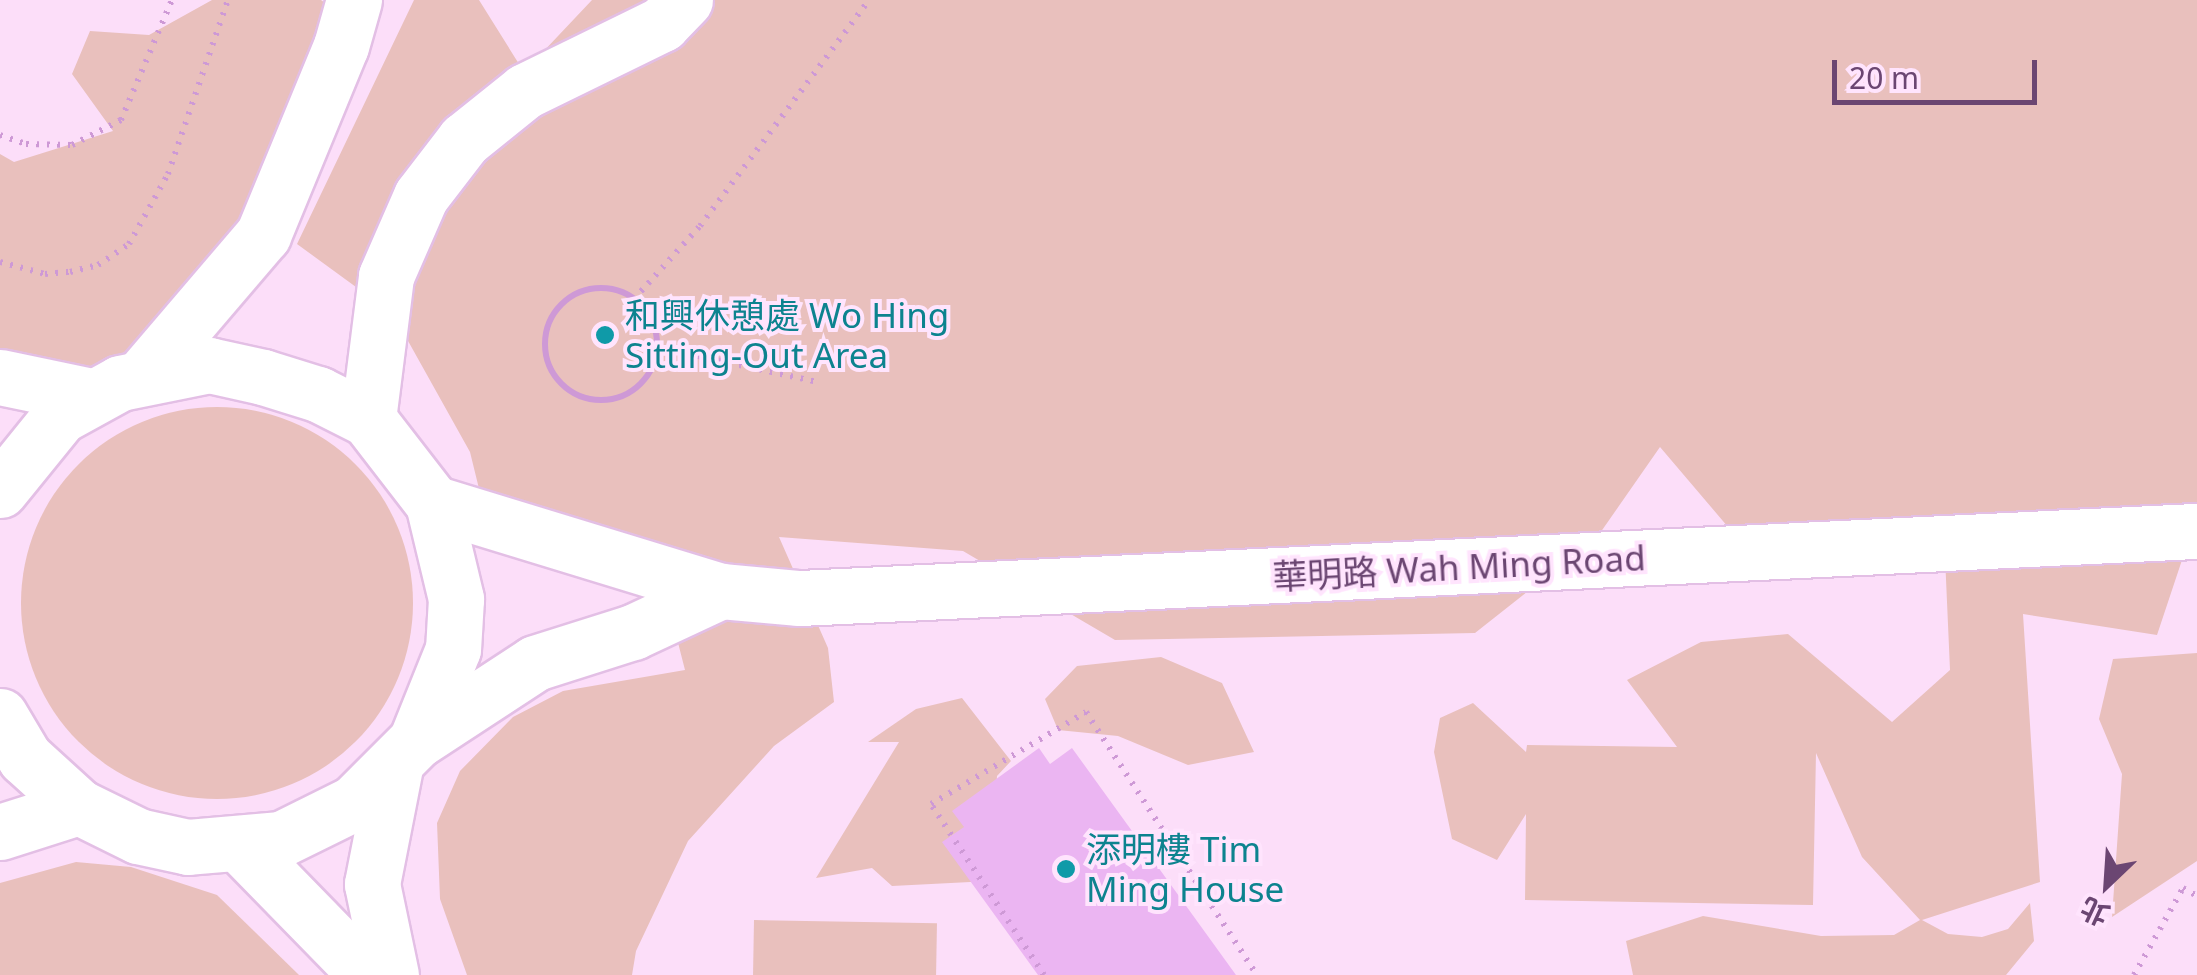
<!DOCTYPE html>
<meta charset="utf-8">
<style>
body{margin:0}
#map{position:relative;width:2197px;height:975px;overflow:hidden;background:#fcdef9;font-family:"Noto Sans","Noto Sans TC",sans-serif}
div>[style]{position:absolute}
.green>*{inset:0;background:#e9c0bd;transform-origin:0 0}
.round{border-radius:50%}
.building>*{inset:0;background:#ebb5f2}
.path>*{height:6px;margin-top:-3px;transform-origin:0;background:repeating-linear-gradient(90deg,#ce99d6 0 2.5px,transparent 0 10.5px)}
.path>.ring{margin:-3px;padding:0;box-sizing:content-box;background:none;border:6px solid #ce99d6;border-radius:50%}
.roads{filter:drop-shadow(2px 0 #e3bfe5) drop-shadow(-2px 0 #e3bfe5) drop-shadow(0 2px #e3bfe5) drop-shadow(0 -2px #e3bfe5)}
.street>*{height:55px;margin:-27.5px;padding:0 27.5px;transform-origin:27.5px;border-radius:27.5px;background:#fff}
.secondary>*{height:55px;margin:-27.5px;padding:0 27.5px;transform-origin:27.5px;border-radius:27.5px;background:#fff}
.dots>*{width:28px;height:28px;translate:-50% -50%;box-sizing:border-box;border:5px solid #ffe4fd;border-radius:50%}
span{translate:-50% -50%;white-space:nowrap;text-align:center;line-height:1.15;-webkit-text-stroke:8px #ffe4fd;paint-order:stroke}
.culture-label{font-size:35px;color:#0d838f}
.left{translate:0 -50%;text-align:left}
.street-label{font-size:35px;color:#6b4672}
.north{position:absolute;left:2057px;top:835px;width:100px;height:100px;-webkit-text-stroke:8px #ffe4fd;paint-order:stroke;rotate:205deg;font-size:28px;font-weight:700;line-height:40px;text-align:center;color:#6b4672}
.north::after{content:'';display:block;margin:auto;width:35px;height:45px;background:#6b4672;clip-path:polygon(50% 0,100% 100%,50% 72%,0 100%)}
.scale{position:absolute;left:1832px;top:60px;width:205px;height:45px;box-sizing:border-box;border:5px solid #6b4672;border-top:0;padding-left:12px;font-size:30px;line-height:35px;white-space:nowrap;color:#6b4672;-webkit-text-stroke:8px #ffe4fd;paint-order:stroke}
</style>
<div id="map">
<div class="green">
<div style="clip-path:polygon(212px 0,321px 0,369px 36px,333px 137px,120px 383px,0 377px,0 154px,14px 162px,113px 131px,72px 74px,90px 31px,149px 35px)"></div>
<div style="clip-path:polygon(414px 0,479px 0,524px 72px,592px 0,2197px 0,2197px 532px,2191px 533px,2157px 635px,2023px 614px,2040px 882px,1922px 920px,1948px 934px,1982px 937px,2008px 929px,2030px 903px,2034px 941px,2006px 975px,1633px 975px,1626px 941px,1703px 916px,1821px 936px,1894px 935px,1920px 920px,1862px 857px,1816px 753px,1813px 905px,1525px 900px,1526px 814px,1497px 860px,1452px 839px,1434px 752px,1440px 718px,1473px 703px,1526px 752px,1527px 745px,1677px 747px,1627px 680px,1701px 642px,1788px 634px,1892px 722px,1950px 670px,1944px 534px,1751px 554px,1660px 447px,1598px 536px,1475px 633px,1115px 640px,963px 551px,779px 537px,828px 648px,834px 702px,774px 746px,688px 841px,636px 951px,632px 975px,467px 975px,440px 899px,437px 823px,460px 771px,513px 717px,563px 691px,685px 670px,665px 592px,483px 505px,470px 452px,393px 314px,297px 244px)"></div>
<div class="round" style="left:21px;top:407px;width:392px;height:392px"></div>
<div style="clip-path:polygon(2197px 653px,2197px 861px,2112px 917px,2122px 774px,2099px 719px,2113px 659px)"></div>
<div style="clip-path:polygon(1161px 657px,1222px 683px,1254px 752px,1188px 765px,1118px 736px,1058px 730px,1045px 699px,1077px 666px)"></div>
<div style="clip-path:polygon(962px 698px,1011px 761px,997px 776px,990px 881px,892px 886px,872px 868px,816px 878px,899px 742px,868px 742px,916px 709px)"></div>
<div style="clip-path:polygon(76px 862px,131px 867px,217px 895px,299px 975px,0 975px,0 883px)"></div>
<div style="left:754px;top:920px;width:183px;height:55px;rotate:1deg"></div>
</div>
<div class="building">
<div style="clip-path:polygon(1039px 748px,1050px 764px,1072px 748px,1236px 975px,1038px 975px,942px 842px,964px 827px,952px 811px)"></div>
</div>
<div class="path">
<div style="left:0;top:135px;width:28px;rotate:19deg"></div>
<div style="left:26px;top:144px;width:46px;rotate:1.2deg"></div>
<div style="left:72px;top:145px;width:55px;rotate:-27deg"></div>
<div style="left:121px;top:120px;width:130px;rotate:-67deg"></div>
<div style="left:0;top:262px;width:47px;rotate:14.9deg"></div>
<div style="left:45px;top:274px;width:25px;rotate:-5deg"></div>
<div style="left:70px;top:272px;width:29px;rotate:-14deg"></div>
<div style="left:98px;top:265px;width:37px;rotate:-34deg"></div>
<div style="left:129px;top:244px;width:80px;rotate:-60.9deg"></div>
<div style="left:168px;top:174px;width:184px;rotate:-71deg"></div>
<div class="ring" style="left:545px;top:288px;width:106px;height:106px"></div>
<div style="left:634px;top:299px;width:98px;rotate:-47.9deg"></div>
<div style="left:700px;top:226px;width:282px;rotate:-53.2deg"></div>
<div style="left:657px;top:347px;width:165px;rotate:12.3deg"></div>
<div style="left:1044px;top:975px;width:205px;rotate:-123.5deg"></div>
<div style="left:931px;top:804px;width:180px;rotate:-30.7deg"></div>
<div style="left:1086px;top:712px;width:314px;rotate:57deg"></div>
<div style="left:2134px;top:975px;width:100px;rotate:-60.6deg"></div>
<div style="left:2183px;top:888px;width:16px;rotate:30deg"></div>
</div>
<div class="roads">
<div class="street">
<div style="left:145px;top:373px;width:182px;rotate:-49.5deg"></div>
<div style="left:263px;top:235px;width:204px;rotate:-67.6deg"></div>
<div style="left:341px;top:46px;width:48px;rotate:-74.2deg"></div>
<div style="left:368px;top:419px;width:144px;rotate:-82.8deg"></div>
<div style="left:386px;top:276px;width:87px;rotate:-66.4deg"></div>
<div style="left:421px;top:196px;width:71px;rotate:-52.5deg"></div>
<div style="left:464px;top:140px;width:78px;rotate:-38.8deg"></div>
<div style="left:525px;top:91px;width:153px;rotate:-26.1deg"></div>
<div style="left:662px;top:24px;width:33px;rotate:-46deg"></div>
<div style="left:242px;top:847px;width:179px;rotate:45.7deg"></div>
<div style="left:391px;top:975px;width:93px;rotate:-101.8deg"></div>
<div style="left:372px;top:884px;width:119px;rotate:-78.9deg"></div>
</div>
<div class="secondary">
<div style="left:0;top:377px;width:94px;rotate:11.7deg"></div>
<div style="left:0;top:490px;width:95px;rotate:-51deg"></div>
<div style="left:60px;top:416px;width:68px;rotate:-28.8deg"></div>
<div style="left:120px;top:383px;width:91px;rotate:-11.4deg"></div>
<div style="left:209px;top:365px;width:55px;rotate:12.5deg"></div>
<div style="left:263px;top:377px;width:58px;rotate:17.2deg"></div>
<div style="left:318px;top:394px;width:56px;rotate:26.6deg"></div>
<div style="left:368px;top:419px;width:106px;rotate:52.3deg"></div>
<div style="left:433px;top:503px;width:99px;rotate:76.5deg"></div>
<div style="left:456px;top:599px;width:50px;rotate:93.4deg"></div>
<div style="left:453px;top:649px;width:99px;rotate:111.9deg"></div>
<div style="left:416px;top:741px;width:88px;rotate:135deg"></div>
<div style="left:354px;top:803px;width:81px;rotate:153.7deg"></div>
<div style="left:281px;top:839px;width:93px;rotate:175.1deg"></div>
<div style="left:188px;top:847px;width:51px;rotate:-167.6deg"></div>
<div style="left:138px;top:836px;width:66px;rotate:-153.8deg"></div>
<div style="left:79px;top:807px;width:73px;rotate:-137.8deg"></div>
<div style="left:25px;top:758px;width:49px;rotate:-120.8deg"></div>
<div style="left:433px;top:503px;width:301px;rotate:17deg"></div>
<div style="left:721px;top:591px;width:79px;rotate:5.1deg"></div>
<div style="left:800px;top:598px;width:1399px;rotate:-2.75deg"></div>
<div style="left:416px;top:741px;width:142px;rotate:-33.2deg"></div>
<div style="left:535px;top:663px;width:103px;rotate:-17.6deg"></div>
<div style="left:633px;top:632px;width:97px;rotate:-25deg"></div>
<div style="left:0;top:832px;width:83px;rotate:-17.6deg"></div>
</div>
</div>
<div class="dots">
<div style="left:605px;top:335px;background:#0f9aa8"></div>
<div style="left:1066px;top:869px;background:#0f9aa8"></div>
</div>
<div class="culture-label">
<span class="left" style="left:625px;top:335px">和興休憩處 Wo Hing<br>Sitting-Out Area</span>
<span class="left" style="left:1086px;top:869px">添明樓 Tim<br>Ming House</span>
</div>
<div class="street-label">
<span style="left:1459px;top:567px;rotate:-3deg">華明路 Wah Ming Road</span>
</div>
<div class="north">北</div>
<div class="scale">20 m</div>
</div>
